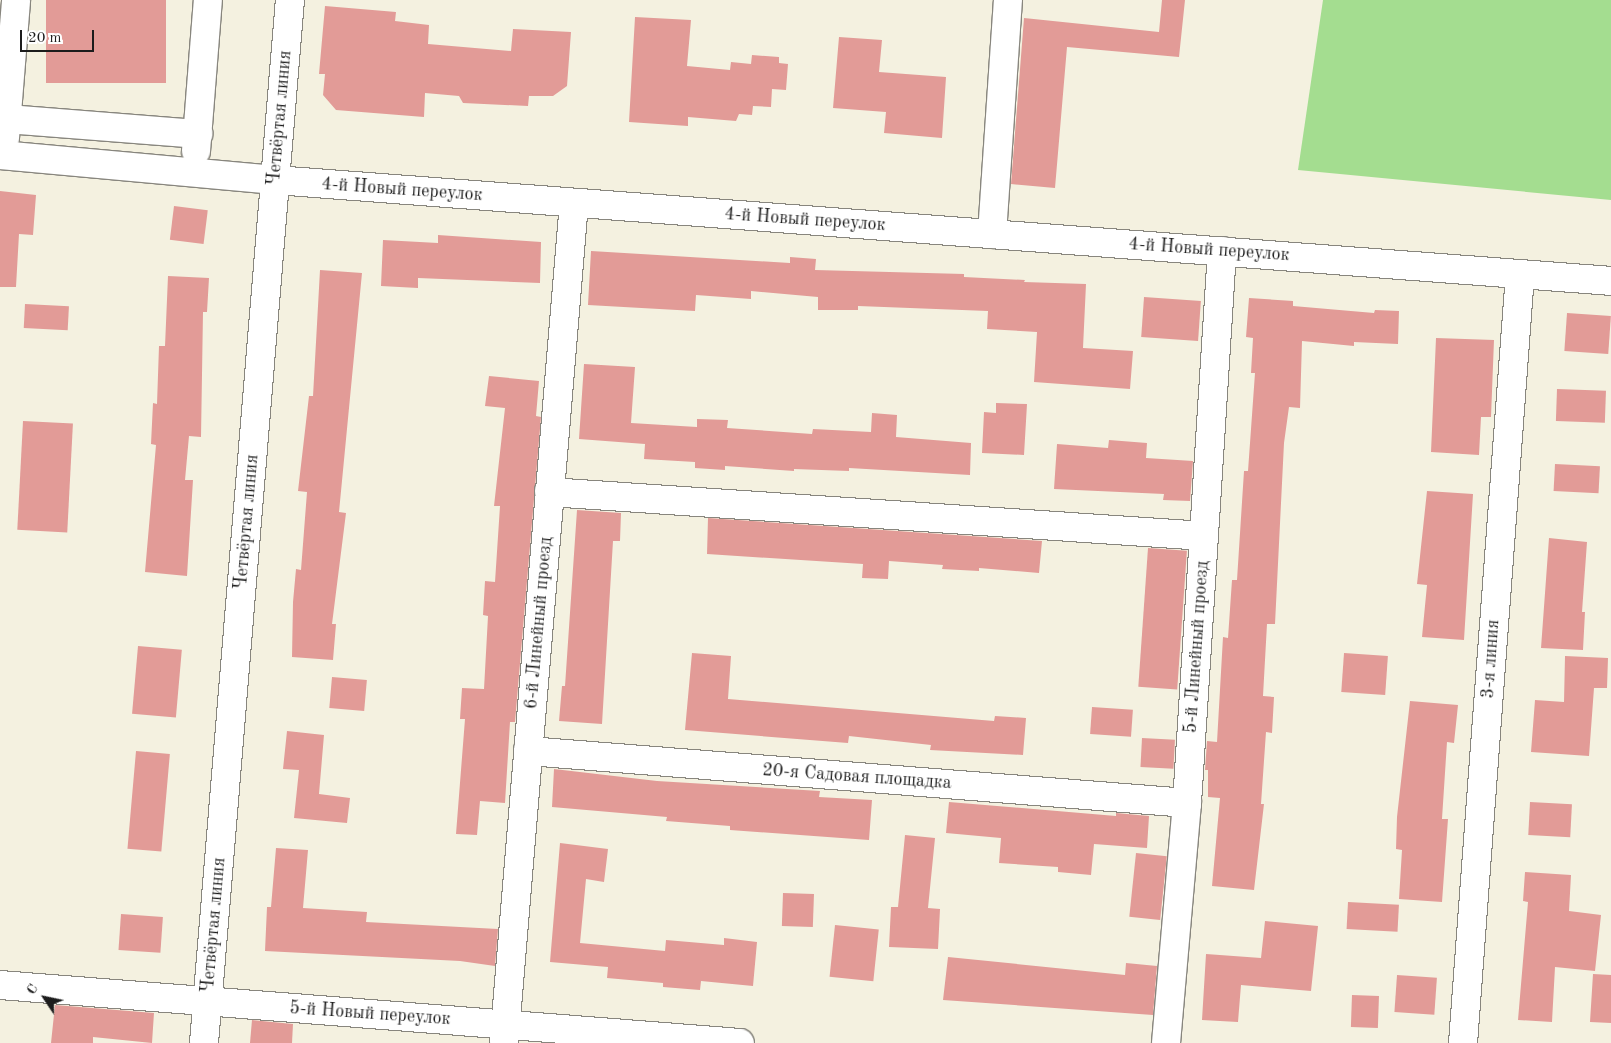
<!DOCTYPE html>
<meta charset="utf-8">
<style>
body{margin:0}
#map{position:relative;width:1611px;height:1043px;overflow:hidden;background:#f4f1e0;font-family:"Old Standard TT",serif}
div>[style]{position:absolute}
.green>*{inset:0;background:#a4dd90}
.building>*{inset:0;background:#e29b97;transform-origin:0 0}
.roads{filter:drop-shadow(1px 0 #88867e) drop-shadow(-1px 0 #88867e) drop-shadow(0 1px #88867e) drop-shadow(0 -1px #88867e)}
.minor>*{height:28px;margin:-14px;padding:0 14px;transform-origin:14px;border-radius:14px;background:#fff}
span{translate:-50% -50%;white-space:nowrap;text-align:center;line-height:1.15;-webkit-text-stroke:4.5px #fff;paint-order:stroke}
.street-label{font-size:18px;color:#1c1c1c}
.north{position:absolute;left:20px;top:973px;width:50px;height:50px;-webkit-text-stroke:4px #fff;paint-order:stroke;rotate:304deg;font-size:14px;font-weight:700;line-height:20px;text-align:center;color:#1c1c1c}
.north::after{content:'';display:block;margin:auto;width:18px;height:22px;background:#1c1c1c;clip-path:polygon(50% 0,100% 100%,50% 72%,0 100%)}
.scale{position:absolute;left:20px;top:30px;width:74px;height:22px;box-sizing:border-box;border:2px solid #1c1c1c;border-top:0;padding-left:6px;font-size:15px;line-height:18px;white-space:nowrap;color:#1c1c1c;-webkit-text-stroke:4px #fff;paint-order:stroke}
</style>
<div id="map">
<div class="green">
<div style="clip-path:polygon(1323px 0,1611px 0,1611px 200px,1298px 170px)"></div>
</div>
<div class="building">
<div style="left:46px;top:0;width:120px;height:83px"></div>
<div style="clip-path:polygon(1162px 0,1185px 0,1179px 57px,1067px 47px,1055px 188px,1011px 184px,1024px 18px,1159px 32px)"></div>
<div style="clip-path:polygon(325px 6px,396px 12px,395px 21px,429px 25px,428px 44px,511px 51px,513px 29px,571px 32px,567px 86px,553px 96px,529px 96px,528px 106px,463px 103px,459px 96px,425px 93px,424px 117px,336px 110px,323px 95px,325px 74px,319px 74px)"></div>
<div style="clip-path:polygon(635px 17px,691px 20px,687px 66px,730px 70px,731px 62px,751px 64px,752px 55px,779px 57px,779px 63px,788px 64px,786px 90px,772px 89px,771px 107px,753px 106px,752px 115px,739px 114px,736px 121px,688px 117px,688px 126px,629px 122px)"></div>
<div style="clip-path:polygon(839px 37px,882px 40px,879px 72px,946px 77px,942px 138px,884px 133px,886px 112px,833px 108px)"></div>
<div style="clip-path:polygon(0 191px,36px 195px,33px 235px,19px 234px,16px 287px,0 287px)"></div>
<div style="left:174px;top:206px;width:34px;height:34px;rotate:7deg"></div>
<div style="clip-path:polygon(438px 235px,541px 242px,540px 283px,418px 278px,418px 288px,381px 286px,383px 240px,438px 243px)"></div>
<div style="clip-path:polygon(591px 251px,790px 263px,790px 257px,816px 259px,815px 270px,964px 274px,964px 277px,1025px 280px,1024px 282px,1086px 284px,1083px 348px,1133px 351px,1130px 389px,1034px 382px,1037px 332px,987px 329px,988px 311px,858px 306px,858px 310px,818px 310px,818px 297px,751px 291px,751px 299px,696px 295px,695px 311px,588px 305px)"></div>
<div style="clip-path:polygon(320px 270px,362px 273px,339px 512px,346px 513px,332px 624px,336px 624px,333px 660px,292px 657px,293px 602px,296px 569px,301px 570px,307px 492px,298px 491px,309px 396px,313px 396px)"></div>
<div style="clip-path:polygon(168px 276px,209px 278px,207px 312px,203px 312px,201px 437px,189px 436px,185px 480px,193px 480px,187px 576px,145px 572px,156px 445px,151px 444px,153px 403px,157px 404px,159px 346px,165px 346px)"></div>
<div style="left:1144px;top:297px;width:57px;height:40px;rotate:4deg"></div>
<div style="clip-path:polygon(1249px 298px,1293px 301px,1293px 306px,1374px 313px,1375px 310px,1399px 311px,1398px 344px,1354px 342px,1354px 346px,1302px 341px,1300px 408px,1289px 407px,1284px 443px,1275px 624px,1267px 624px,1263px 696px,1274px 697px,1272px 733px,1266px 732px,1261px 804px,1264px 804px,1254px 890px,1212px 886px,1220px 798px,1208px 797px,1208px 770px,1205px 770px,1207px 741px,1217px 742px,1223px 637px,1228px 638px,1232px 580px,1237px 580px,1244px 471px,1248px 471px,1255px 373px,1251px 373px,1253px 338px,1246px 337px)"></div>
<div style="left:25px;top:304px;width:44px;height:24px;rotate:3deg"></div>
<div style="left:1567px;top:313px;width:44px;height:38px;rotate:4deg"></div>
<div style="clip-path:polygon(1436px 338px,1494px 340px,1491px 417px,1481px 417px,1479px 455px,1431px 452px)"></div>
<div style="clip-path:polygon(584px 364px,635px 367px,631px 423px,697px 427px,697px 419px,728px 420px,727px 428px,812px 434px,813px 429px,871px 432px,872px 413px,897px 415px,896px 437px,971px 443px,970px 475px,849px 468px,849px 471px,794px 469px,794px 471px,725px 466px,725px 470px,695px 468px,695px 462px,644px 459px,645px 444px,579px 439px)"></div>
<div style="clip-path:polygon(489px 376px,539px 381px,536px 416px,541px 417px,515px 722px,510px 722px,505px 803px,480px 801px,477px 835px,456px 834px,465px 719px,460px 719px,462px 688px,484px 689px,488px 616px,483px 615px,485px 581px,495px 582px,500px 506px,494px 506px,505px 408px,485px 406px)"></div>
<div style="left:1557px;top:389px;width:49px;height:32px;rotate:2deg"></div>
<div style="clip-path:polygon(996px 403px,1027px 404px,1024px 455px,982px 453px,984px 412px,996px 413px)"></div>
<div style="left:23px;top:421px;width:50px;height:109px;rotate:3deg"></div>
<div style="clip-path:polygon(1109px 440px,1147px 443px,1146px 458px,1193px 461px,1190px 501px,1163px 500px,1164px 494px,1054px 489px,1057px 444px,1108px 448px)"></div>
<div style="left:1555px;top:464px;width:45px;height:27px;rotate:3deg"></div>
<div style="clip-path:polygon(1427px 491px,1473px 494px,1464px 640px,1422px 637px,1427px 585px,1417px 584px)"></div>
<div style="clip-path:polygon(577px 510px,621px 513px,620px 541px,613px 541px,602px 724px,559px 721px,562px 686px,565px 686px)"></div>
<div style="clip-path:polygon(708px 518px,1042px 541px,1039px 573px,979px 568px,979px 571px,942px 569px,943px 565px,889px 561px,888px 579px,862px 578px,863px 564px,707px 554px)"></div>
<div style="clip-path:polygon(1549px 538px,1587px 542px,1582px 612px,1585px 612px,1583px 650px,1541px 648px)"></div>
<div style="left:1148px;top:548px;width:39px;height:139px;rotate:4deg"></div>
<div style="left:138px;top:646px;width:44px;height:68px;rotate:5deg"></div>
<div style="clip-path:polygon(692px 653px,731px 656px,728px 699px,994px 721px,995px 716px,1026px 718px,1023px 755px,930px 750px,931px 745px,849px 736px,848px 743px,685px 730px)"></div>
<div style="left:1344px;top:653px;width:44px;height:39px;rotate:4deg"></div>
<div style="clip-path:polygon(1565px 656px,1608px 658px,1607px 688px,1594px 688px,1589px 756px,1531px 752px,1535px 700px,1564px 702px)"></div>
<div style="left:332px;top:677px;width:35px;height:31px;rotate:5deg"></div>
<div style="clip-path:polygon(1410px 701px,1458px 705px,1454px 743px,1447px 742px,1442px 819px,1448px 819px,1442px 902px,1399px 899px,1402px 850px,1396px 849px,1397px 817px)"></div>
<div style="left:1092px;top:707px;width:41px;height:27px;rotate:4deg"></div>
<div style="clip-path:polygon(287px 731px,324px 735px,319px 794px,350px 798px,347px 823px,294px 818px,299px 770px,283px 769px)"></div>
<div style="left:1142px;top:738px;width:33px;height:29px;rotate:3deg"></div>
<div style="left:136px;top:751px;width:34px;height:98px;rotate:5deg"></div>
<div style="clip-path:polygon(554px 769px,657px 781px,820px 791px,819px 797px,872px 800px,869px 840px,730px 830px,730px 826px,666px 821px,667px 817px,552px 807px)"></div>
<div style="clip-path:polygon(949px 802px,1116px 816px,1116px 813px,1149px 816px,1147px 848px,1094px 844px,1091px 875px,1058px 872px,1058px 867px,999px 863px,1001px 838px,946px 833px)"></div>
<div style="left:1530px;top:802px;width:42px;height:33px;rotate:3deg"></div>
<div style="clip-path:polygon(905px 835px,935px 838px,928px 908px,940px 909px,938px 949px,889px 947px,891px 907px,898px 907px)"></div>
<div style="clip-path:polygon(560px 843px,608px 849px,604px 882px,586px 879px,580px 943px,665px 951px,666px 940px,724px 945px,724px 938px,757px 942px,753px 986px,701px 981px,700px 990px,663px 987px,663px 983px,607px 978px,608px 967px,550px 962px)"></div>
<div style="clip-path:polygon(276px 848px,308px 850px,303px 908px,367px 912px,366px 922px,498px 929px,495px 966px,460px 961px,265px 951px,267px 907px,271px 907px)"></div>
<div style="left:1136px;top:853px;width:31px;height:64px;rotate:6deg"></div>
<div style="clip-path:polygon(1525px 872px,1571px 875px,1569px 911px,1601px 915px,1595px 971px,1555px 967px,1552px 1022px,1518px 1020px,1528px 902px,1523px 901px)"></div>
<div style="left:783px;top:893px;width:31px;height:33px;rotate:2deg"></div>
<div style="left:1348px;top:902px;width:51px;height:27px;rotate:3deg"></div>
<div style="left:121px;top:914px;width:42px;height:36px;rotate:4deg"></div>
<div style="clip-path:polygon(1265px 921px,1318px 926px,1311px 991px,1241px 985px,1238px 1022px,1202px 1020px,1206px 954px,1261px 958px)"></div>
<div style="left:835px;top:925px;width:44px;height:52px;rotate:6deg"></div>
<div style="clip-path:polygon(948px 957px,1125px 975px,1126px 963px,1157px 966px,1153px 1015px,943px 1000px)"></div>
<div style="clip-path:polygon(1593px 974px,1611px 975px,1611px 1023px,1590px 1022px)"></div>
<div style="left:1397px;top:975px;width:40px;height:37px;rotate:4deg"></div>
<div style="left:1352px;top:995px;width:27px;height:32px;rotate:2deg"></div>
<div style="clip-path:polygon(55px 1005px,154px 1013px,152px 1043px,93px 1037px,93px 1043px,51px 1043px)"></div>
<div style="clip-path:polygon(252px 1020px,293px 1024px,292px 1043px,250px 1043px)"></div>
</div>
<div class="roads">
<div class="minor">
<div style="left:7px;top:119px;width:192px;rotate:4.5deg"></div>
<div style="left:5px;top:138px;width:138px;rotate:-85.4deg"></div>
<div style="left:196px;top:151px;width:151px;rotate:-85.5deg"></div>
<div style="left:0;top:155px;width:276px;rotate:5.2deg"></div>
<div style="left:275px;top:180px;width:1340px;rotate:4.32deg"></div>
<div style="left:992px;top:234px;width:235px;rotate:-86.1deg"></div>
<div style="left:549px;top:492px;width:656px;rotate:3.84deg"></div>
<div style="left:528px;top:751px;width:661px;rotate:4.51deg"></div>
<div style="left:0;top:985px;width:742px;rotate:4.48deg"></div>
<div style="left:204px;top:1043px;width:1047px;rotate:-85.29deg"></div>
<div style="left:504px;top:1043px;width:843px;rotate:-85.24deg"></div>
<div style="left:1166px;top:1043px;width:241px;rotate:-85deg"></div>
<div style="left:1187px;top:803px;width:553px;rotate:-86.37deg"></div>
<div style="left:1463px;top:1043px;width:770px;rotate:-85.76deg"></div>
</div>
</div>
<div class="street-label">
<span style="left:280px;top:118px;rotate:-85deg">Четвёртая линия</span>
<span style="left:402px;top:190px;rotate:4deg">4-й Новый переулок</span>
<span style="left:805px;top:220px;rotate:4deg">4-й Новый переулок</span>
<span style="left:1209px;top:250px;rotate:4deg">4-й Новый переулок</span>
<span style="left:247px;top:522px;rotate:-85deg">Четвёртая линия</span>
<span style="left:539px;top:623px;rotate:-85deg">6-й Линейный проезд</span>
<span style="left:1197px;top:647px;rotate:-86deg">5-й Линейный проезд</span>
<span style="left:1491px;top:659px;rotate:-86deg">3-я линия</span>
<span style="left:857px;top:777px;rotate:4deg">20-я Садовая площадка</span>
<span style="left:214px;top:925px;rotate:-85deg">Четвёртая линия</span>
<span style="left:370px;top:1014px;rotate:4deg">5-й Новый переулок</span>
</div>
<div class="north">С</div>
<div class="scale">20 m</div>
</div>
